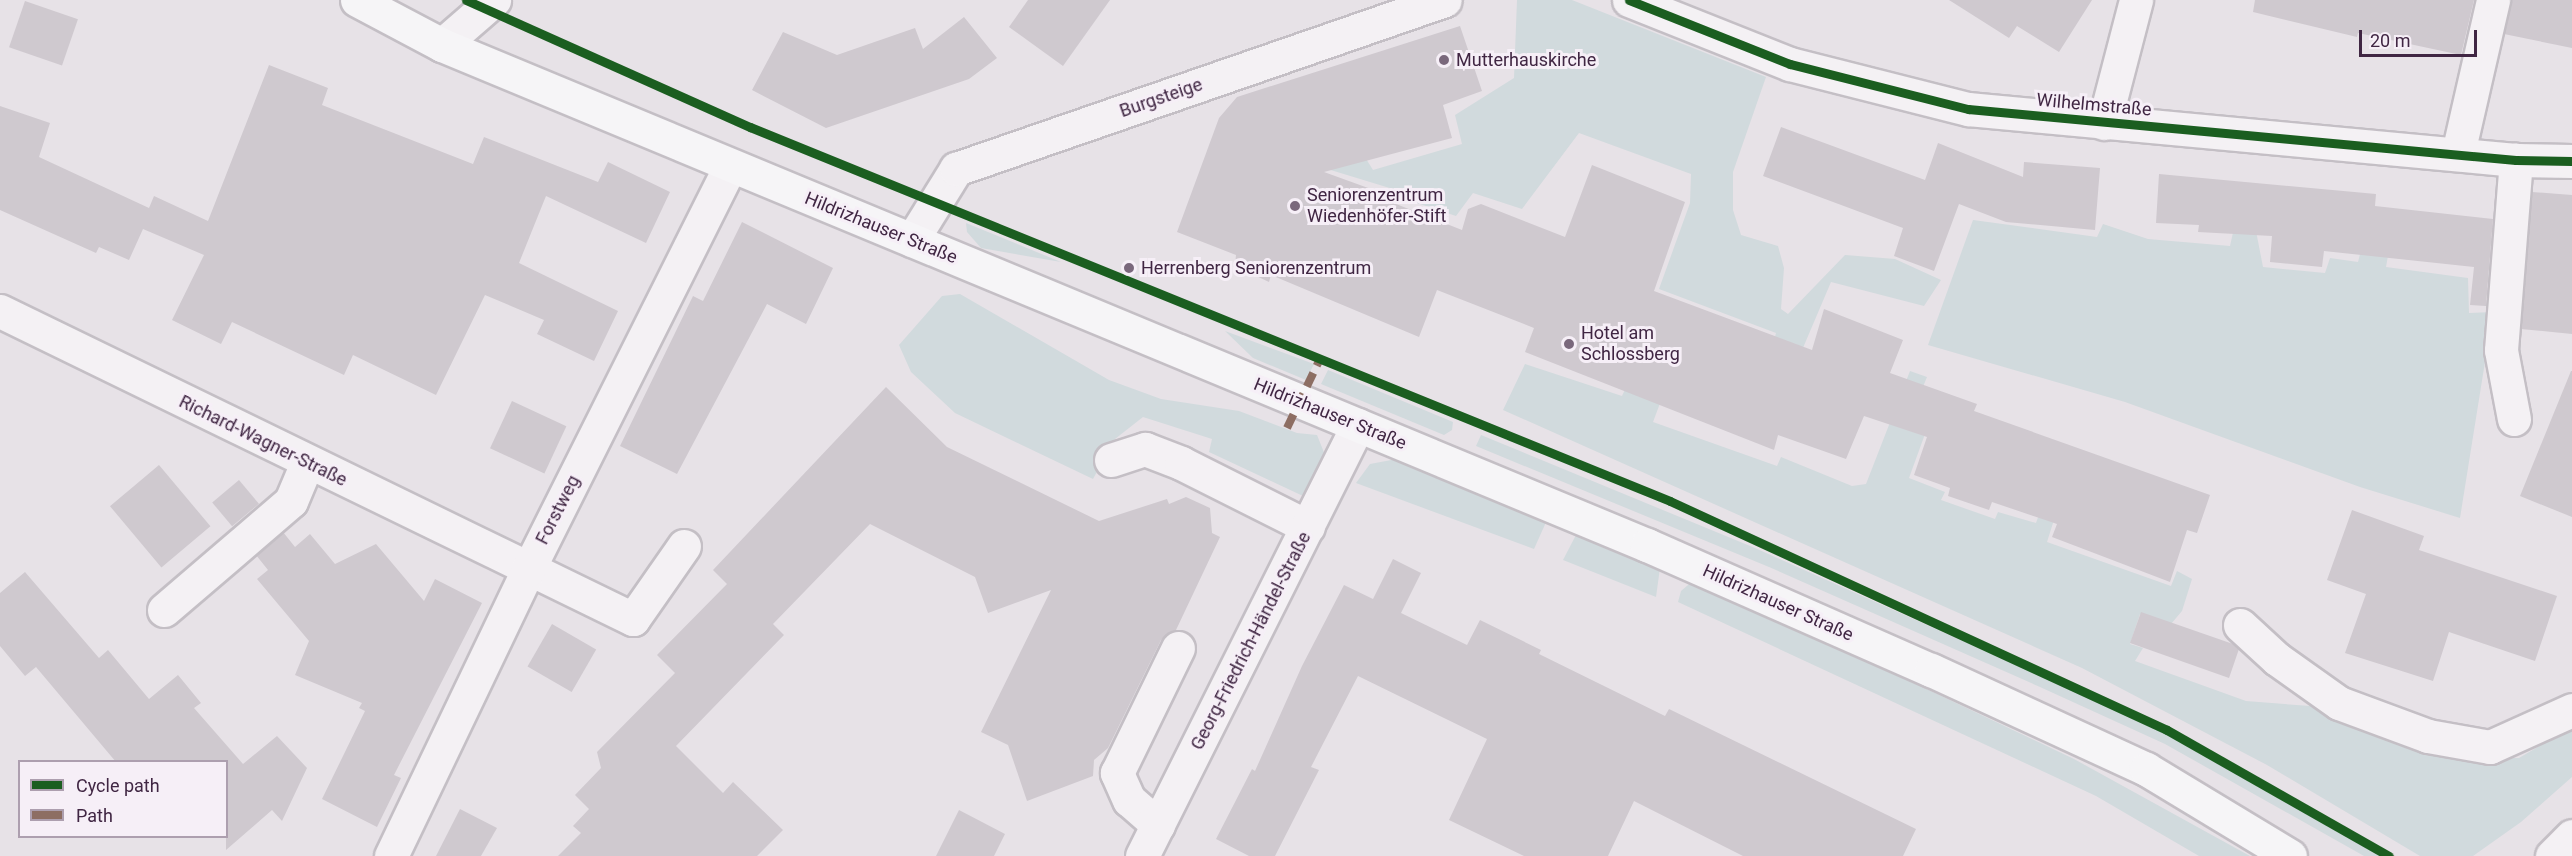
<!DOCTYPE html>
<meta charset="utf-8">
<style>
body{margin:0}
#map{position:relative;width:2572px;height:856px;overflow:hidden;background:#e7e2e7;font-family:Roboto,sans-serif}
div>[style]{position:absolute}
.green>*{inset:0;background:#d1dadd}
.building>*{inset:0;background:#cfc9cf;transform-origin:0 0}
.roads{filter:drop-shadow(2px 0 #c4bfc5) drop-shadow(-2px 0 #c4bfc5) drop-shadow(0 2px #c4bfc5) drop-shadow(0 -2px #c4bfc5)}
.minor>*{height:33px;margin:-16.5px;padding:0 16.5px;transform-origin:16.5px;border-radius:16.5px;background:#f4f1f4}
.major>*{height:33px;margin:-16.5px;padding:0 16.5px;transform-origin:16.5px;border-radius:16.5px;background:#f6f5f7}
.quiet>*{height:8px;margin-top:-4px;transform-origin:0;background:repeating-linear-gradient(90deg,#8d6e63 0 15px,transparent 0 23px)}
.cycleway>*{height:9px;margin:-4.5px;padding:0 4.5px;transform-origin:4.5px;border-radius:4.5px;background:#1b5e20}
.dots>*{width:16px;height:16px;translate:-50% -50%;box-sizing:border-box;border:3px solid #f6eff7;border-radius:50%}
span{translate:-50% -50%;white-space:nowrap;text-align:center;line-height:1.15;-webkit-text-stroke:6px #f6eff7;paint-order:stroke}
.poi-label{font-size:18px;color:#402643}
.left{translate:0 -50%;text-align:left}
.street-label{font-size:18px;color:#402643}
.legend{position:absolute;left:18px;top:760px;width:210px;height:78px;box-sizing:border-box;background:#f6eff7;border:2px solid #ad9faf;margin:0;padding:8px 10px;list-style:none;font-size:18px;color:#402643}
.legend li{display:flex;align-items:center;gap:12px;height:30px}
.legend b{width:30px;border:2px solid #ad9faf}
.scale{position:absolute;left:2359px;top:30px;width:118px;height:27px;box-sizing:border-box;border:3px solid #402643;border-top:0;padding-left:8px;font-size:18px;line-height:21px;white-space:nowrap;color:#402643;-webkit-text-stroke:4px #f6eff7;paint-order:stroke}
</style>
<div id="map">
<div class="green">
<div style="clip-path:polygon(1517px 0,1572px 0,1766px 77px,1733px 172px,1733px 210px,1741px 235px,1778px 246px,1784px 268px,1781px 309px,1788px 314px,1845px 255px,1895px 259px,1941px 280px,1924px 306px,1831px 282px,1794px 369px,1769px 360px,1776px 333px,1659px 289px,1690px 203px,1691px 174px,1579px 133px,1522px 209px,1473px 193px,1456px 216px,1408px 200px,1406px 193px,1311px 164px,1358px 146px,1373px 170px,1462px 144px,1455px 115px,1514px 78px)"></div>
<div style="clip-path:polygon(1973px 220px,2097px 237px,2103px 224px,2148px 239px,2230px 246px,2234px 228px,2256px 231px,2263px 267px,2325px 273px,2330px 258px,2358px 262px,2368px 224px,2394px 222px,2386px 267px,2468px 278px,2469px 313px,2493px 312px,2460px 518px,2360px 487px,2125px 402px,1928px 345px)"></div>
<div style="clip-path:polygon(966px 223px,1061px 262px,981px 248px,967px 232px)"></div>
<div style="clip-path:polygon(960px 294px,1109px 380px,1161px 399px,1239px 411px,1297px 433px,1317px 435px,1327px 460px,1317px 486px,1303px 496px,1209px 452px,1212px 439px,1143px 417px,1115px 439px,1093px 479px,955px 413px,911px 372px,899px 345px,942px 296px)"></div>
<div style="clip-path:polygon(1655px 323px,1686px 334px,1653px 422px,1777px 466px,1781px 457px,1852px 486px,1866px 484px,1910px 371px,1927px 377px,1907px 426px,1925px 434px,1909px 478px,1945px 492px,1941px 500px,1995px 519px,1998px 512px,2036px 523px,2052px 478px,2065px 485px,2047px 542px,2171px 586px,2177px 571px,2192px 579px,2182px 611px,2171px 624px,2140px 614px,2130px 644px,2143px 648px,2135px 661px,2246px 701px,2310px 706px,2462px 757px,2519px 758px,2572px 727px,2572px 777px,2521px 822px,2473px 856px,2420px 856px,2267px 765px,2082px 668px,1503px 410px,1525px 364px,1622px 396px)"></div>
<div style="clip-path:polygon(1225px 331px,1314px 364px,1306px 380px,1253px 358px)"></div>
<div style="clip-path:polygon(1328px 370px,1453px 422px,1452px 430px,1444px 435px,1321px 384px)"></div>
<div style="clip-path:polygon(1481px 435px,1755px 548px,2150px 725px,2381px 856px,2364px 856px,2165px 744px,2040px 687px,1769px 567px,1476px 446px)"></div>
<div style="clip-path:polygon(1402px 458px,1547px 520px,1534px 549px,1356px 483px,1370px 464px)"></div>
<div style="clip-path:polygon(1577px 533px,1660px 568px,1656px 597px,1563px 560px)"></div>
<div style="clip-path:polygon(1695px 579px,2074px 759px,2250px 856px,2199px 856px,2096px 796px,1678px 602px,1681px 591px)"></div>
</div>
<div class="building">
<div style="clip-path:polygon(1028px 0,1110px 0,1063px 66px,1009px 27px)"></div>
<div style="clip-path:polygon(1949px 0,2092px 0,2059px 52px,2017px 26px,2009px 38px)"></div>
<div style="clip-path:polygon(2255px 0,2474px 0,2461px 55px,2358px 33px,2357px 37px,2253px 12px)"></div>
<div style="clip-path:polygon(2511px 0,2572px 0,2572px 48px,2504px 34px)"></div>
<div style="left:25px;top:1px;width:56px;height:49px;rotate:19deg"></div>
<div style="clip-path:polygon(964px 17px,997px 58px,969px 79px,826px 128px,752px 90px,783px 32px,837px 55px,915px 28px,923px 49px)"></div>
<div style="clip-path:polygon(1460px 26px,1482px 91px,1443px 105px,1452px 138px,1324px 172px,1393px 197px,1391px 202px,1462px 230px,1468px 209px,1481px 204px,1565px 237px,1592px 165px,1685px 202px,1654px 291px,1812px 350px,1824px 309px,1903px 340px,1890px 373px,1977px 404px,1974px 411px,2210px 495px,2197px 533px,2187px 530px,2170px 582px,2052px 537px,2057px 524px,1992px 502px,1989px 510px,1948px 496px,1950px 488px,1914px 475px,1927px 437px,1864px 416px,1846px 459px,1778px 435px,1774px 450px,1525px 352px,1534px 328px,1437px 290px,1419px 337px,1271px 275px,1269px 282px,1235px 266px,1236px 255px,1177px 232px,1219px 118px,1237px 97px)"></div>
<div style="clip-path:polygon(269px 65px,328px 88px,322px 105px,473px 164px,484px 137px,598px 182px,608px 162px,670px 192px,646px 243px,546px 196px,519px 263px,618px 311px,594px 361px,537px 334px,544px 320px,485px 295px,436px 395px,353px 355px,344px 375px,232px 322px,221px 344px,172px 320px,204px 255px,143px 229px,129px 260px,99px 247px,96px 253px,0 210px,0 106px,50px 123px,39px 157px,149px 208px,154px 196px,208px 221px)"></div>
<div style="clip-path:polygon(1781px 127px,1925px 180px,1938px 143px,2023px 177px,2024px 162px,2100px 168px,2095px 230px,2006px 222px,1959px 204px,1934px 271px,1894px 256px,1903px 228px,1763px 176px)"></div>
<div style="clip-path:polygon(2159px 174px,2376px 194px,2375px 206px,2493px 219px,2486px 306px,2470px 305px,2474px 267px,2324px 251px,2322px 267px,2270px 262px,2272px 236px,2198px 232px,2199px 225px,2156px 223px)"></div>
<div style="clip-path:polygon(2532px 192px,2572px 195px,2572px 334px,2521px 329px)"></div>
<div style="clip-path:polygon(742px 222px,833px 268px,806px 324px,767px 304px,677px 474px,620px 446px,693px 296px,703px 301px)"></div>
<div style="clip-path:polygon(2571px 371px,2572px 371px,2572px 517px,2520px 496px)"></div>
<div style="clip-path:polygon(886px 387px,947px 447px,1099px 521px,1167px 499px,1169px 504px,1186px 497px,1210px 508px,1212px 533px,1220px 537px,1176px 630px,1161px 640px,1108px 748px,1094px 760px,1093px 776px,1027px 801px,1008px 745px,981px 732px,1051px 590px,988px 613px,975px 577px,870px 524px,773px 624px,784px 635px,676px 746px,723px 793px,733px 782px,783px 830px,757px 856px,558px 856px,581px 833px,573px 826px,589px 809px,575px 795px,601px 768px,597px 752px,675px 673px,657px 655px,727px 584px,713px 570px)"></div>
<div style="left:512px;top:401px;width:60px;height:52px;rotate:25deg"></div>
<div style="left:159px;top:465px;width:80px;height:64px;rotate:50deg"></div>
<div style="left:239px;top:480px;width:31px;height:35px;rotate:50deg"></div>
<div style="clip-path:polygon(2352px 510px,2424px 536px,2419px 550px,2557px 596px,2535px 661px,2449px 632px,2433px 681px,2345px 653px,2366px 594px,2327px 580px)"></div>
<div style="clip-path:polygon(283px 532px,295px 547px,310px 534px,335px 564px,376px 544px,424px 601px,435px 579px,482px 603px,394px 775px,401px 778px,377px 827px,322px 799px,365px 711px,359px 708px,362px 703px,295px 675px,309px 641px,257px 579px,268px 570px,256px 555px)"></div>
<div style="clip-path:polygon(1393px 559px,1421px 573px,1401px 613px,1467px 645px,1480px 620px,1541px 650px,1539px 654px,1665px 716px,1669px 709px,1916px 829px,1903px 856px,1743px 856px,1634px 801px,1608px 856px,1524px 856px,1449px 820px,1487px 739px,1358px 676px,1311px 767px,1319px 770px,1275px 856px,1249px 856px,1216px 839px,1252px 769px,1255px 771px,1302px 666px,1344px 585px,1373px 599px)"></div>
<div style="clip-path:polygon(25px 572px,99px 658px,108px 650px,149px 699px,178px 675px,201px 703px,194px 708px,243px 764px,277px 736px,307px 768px,282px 821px,272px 810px,226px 850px,226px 762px,116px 762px,36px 667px,25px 676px,0 646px,0 593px)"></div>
<div style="clip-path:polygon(2141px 612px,2233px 644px,2239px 649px,2229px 678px,2130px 643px)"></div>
<div style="left:552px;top:624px;width:51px;height:49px;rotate:30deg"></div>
<div style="clip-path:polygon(460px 809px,497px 828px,481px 856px,436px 856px)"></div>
<div style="clip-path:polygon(959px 810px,1005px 834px,994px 856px,936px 856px)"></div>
</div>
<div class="roads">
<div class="minor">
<div style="left:1629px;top:0;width:173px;rotate:21.7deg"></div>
<div style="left:1790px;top:64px;width:184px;rotate:14.2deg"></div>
<div style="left:1968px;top:109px;width:550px;rotate:5.32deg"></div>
<div style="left:2516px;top:160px;width:56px;rotate:1deg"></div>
<div style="left:442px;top:45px;width:69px;rotate:-40.9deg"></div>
<div style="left:2104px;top:123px;width:127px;rotate:-75.4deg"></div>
<div style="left:2458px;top:153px;width:157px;rotate:-77.1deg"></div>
<div style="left:912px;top:240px;width:84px;rotate:-58.2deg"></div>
<div style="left:956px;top:169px;width:517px;rotate:-19.07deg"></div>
<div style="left:0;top:311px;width:704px;rotate:25.95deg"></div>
<div style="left:633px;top:619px;width:89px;rotate:-55.1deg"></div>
<div style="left:2514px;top:419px;width:70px;rotate:-100.7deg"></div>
<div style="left:2501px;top:350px;width:191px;rotate:-85.5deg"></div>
<div style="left:1111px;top:460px;width:36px;rotate:-18deg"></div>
<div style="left:1145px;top:449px;width:39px;rotate:21deg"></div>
<div style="left:1181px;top:463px;width:142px;rotate:26.7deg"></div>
<div style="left:164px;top:610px;width:167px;rotate:-40.6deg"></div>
<div style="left:291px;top:501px;width:41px;rotate:-67.2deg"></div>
<div style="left:2240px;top:625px;width:50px;rotate:42.6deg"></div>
<div style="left:2277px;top:659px;width:76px;rotate:35.4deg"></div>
<div style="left:2339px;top:703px;width:95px;rotate:20.3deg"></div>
<div style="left:2428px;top:736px;width:63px;rotate:10.1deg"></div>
<div style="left:2490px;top:747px;width:90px;rotate:-24.3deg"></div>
<div style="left:1158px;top:825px;width:38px;rotate:-139deg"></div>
<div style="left:1129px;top:800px;width:30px;rotate:-114deg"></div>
<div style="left:1117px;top:773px;width:139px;rotate:-64deg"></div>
<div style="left:391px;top:856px;width:317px;rotate:-64.4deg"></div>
<div style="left:528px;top:570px;width:451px;rotate:-63.4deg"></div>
<div style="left:1142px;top:856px;width:482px;rotate:-63.4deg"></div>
<div style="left:2552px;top:856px;width:28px;rotate:-45deg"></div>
</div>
<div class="major">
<div style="left:357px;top:0;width:96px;rotate:27.9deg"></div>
<div style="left:442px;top:45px;width:1305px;rotate:22.54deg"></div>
<div style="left:1647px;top:545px;width:310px;rotate:23.8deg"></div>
<div style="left:1931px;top:670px;width:237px;rotate:24.7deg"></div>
<div style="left:2146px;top:769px;width:168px;rotate:31.1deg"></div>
</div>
</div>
<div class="quiet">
<div style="left:1287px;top:428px;width:74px;rotate:-64.5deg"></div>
</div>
<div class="cycleway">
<div style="left:466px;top:0;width:311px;rotate:24.1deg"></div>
<div style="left:750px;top:127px;width:993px;rotate:22.12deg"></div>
<div style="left:1670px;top:501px;width:547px;rotate:24.74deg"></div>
<div style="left:2167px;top:730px;width:255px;rotate:29.6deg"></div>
<div style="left:1629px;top:0;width:173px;rotate:21.7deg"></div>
<div style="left:1790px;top:64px;width:184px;rotate:14.2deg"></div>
<div style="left:1968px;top:109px;width:550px;rotate:5.32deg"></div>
<div style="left:2516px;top:160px;width:56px;rotate:1deg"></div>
</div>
<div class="dots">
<div style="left:1444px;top:60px;background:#7a687c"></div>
<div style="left:1295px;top:206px;background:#7a687c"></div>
<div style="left:1129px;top:268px;background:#7a687c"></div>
<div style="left:1569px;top:344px;background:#7a687c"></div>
</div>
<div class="poi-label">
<span class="left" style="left:1456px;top:60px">Mutterhauskirche</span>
<span class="left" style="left:1307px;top:206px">Seniorenzentrum<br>Wiedenhöfer-Stift</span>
<span class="left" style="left:1141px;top:268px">Herrenberg Seniorenzentrum</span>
<span class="left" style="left:1581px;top:344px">Hotel am<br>Schlossberg</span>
</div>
<div class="street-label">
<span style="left:1161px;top:98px;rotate:-19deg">Burgsteige</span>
<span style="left:2094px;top:105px;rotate:5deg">Wilhelmstraße</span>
<span style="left:881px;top:228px;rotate:22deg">Hildrizhauser Straße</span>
<span style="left:1330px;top:414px;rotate:22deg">Hildrizhauser Straße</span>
<span style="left:263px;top:441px;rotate:26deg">Richard-Wagner-Straße</span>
<span style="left:558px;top:510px;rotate:-63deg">Forstweg</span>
<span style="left:1778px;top:603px;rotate:24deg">Hildrizhauser Straße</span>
<span style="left:1251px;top:641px;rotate:-63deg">Georg-Friedrich-Händel-Straße</span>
</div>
<ul class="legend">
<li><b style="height:8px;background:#1b5e20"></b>Cycle path</li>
<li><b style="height:8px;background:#8d6e63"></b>Path</li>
</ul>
<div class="scale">20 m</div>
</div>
